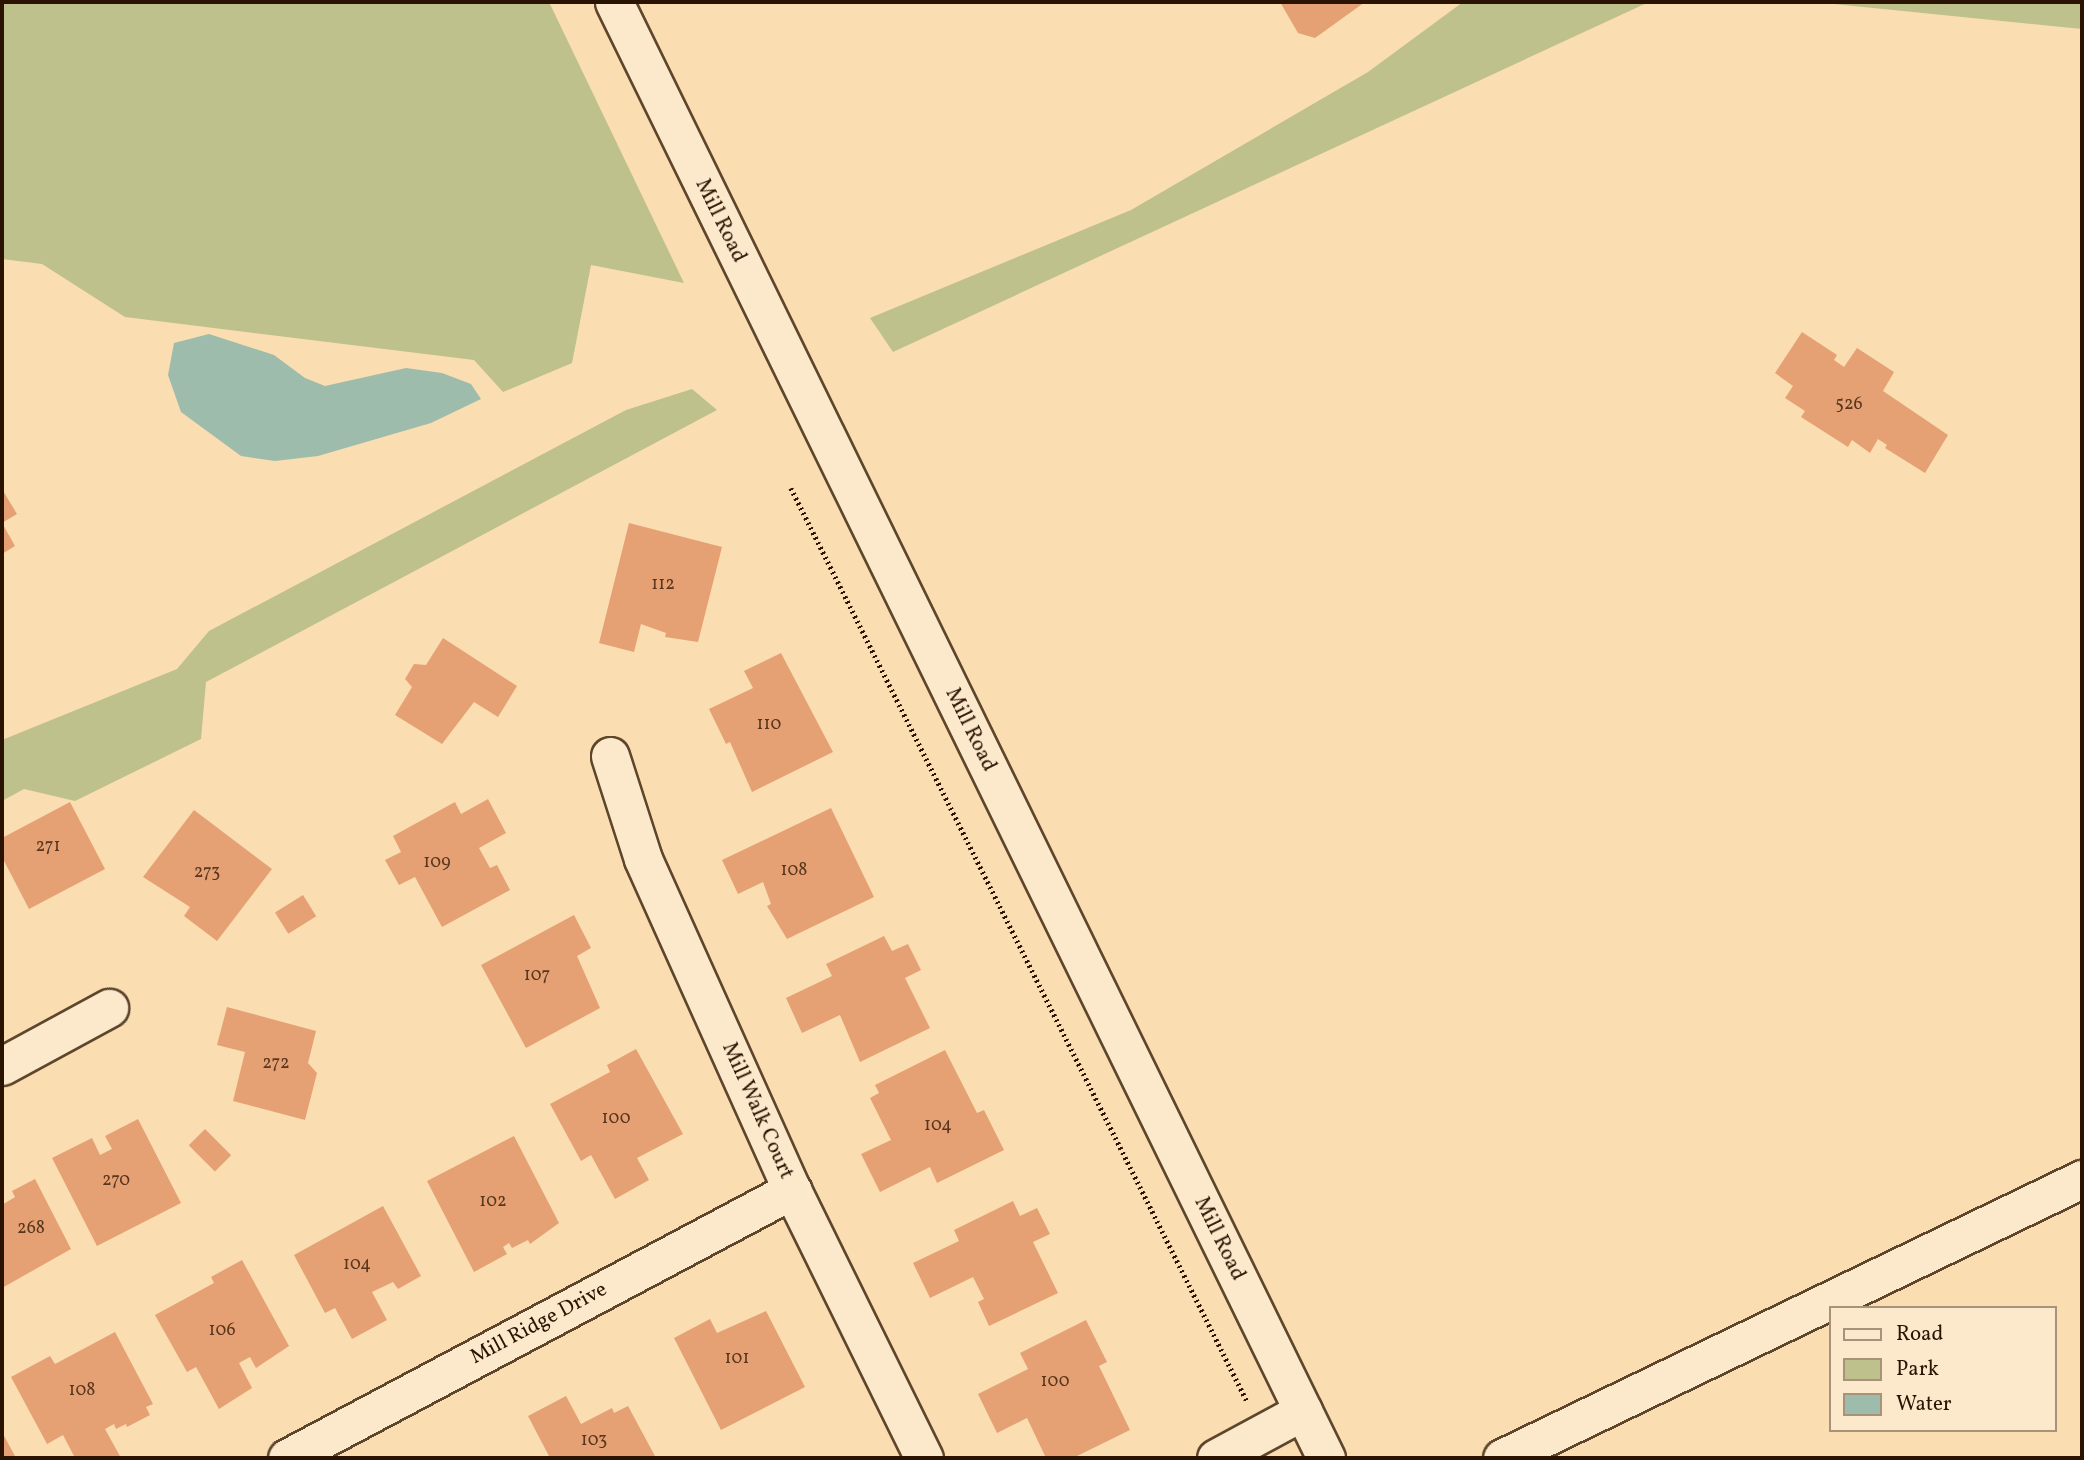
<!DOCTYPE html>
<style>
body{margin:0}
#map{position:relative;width:2084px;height:1460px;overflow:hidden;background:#faddb0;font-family:Vollkorn,serif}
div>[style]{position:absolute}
.green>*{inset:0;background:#bec18c}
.water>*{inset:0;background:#9ebcac}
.building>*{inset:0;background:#e5a174;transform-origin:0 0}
.path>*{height:4.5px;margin-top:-2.25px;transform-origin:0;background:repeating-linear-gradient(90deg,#2a1300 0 2px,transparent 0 5.5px)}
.roads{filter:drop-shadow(2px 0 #5e462c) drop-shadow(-2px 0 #5e462c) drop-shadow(0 2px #5e462c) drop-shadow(0 -2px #5e462c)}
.minor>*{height:37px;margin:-18.5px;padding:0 18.5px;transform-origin:18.5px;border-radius:18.5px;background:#fce9cc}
span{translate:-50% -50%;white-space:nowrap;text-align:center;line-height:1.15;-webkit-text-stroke:5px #fce9cc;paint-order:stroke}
.number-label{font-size:18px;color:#59361d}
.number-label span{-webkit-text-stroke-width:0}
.street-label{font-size:21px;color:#2a1300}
.frame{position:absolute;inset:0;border:4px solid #2a1300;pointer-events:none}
.legend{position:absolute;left:1829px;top:1306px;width:228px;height:126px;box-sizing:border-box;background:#fce9cc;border:2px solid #a8937a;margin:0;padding:9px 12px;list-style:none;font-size:21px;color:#2a1300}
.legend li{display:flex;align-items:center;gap:14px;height:35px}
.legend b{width:35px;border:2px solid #a8937a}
</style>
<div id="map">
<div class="green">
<div style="clip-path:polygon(2px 2px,549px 2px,684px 283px,591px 265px,572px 363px,503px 392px,474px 360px,125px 317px,42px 264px,2px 259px)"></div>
<div style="clip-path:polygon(1463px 2px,1649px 2px,893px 352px,870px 318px,1131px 210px,1368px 72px)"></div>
<div style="clip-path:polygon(1814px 2px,2082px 2px,2082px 29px)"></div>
<div style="clip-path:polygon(692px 389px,717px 410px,206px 682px,201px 739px,75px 801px,24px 789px,2px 801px,2px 740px,177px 669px,209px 631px,626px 410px)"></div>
</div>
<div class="water">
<div style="clip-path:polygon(209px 334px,274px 355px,305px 378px,325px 386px,406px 368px,442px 373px,471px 384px,481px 399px,431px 423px,318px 456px,275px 461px,241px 456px,181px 412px,168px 375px,174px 343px)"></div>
</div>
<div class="building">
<div style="clip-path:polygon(1280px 2px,1365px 2px,1315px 38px,1298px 33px)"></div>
<div style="clip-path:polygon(1802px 332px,1837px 355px,1834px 360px,1844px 367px,1857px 348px,1894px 372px,1883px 391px,1948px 435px,1925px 473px,1885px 448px,1887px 445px,1878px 439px,1870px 453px,1852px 440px,1848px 447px,1801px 417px,1805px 411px,1785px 398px,1793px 386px,1775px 373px)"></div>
<div style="clip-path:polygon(2px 489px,17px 514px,2px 523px)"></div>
<div style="clip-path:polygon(2px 523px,15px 546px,2px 554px)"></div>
<div style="clip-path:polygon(629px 523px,722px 547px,698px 642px,665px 637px,666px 633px,641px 624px,634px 652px,599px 643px)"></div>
<div style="clip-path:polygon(443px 638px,517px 686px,498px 717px,474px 702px,442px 744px,395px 715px,412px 687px,405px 679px,414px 664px,426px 665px)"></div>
<div style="clip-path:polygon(781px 653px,833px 752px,752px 792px,730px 742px,726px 744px,709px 709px,753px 688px,744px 671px)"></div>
<div style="clip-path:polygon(488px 799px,506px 833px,479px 848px,490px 868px,497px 865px,510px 890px,442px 927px,415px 877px,399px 885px,385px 860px,401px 852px,393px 836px,455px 802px,461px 814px)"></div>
<div style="clip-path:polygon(70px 802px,105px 869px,29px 909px,2px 857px,2px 838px)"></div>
<div style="clip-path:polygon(831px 808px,874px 897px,787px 939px,767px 906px,771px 904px,763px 882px,738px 894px,722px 860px)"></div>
<div style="clip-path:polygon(194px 810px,272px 869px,217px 941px,184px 916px,190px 907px,143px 877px)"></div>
<div style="left:303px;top:895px;width:25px;height:33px;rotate:58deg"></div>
<div style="clip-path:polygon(574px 915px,591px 948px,577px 956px,600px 1008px,526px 1048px,481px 965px)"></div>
<div style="clip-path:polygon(884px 936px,892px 951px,908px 944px,921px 970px,905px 978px,930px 1028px,860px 1062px,840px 1015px,802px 1033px,786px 998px,832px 976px,826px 964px)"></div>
<div style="clip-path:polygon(227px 1007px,316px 1031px,308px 1063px,317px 1073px,305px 1120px,233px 1101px,245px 1052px,217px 1045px)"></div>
<div style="clip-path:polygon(636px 1049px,683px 1134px,637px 1158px,649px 1180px,615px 1199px,591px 1155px,581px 1161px,550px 1104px,610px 1072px,607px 1065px)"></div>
<div style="clip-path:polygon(945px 1050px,977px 1113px,984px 1110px,1004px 1150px,937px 1183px,930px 1167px,880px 1192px,861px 1154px,891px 1140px,870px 1098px,879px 1093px,875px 1085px)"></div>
<div style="clip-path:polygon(138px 1119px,181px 1203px,97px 1246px,52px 1158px,92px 1138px,100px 1155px,112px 1149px,105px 1136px)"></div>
<div style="left:205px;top:1129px;width:37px;height:23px;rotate:45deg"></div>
<div style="clip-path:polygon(514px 1136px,559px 1223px,530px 1244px,528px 1240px,512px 1248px,509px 1243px,503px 1247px,507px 1254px,474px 1272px,427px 1181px)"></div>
<div style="clip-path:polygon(35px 1179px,71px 1249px,2px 1288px,2px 1205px,15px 1197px,12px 1191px)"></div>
<div style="clip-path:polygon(1013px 1201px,1020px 1216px,1037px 1208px,1050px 1234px,1033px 1242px,1058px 1293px,989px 1326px,978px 1302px,984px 1299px,973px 1277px,930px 1298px,913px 1263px,959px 1241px,954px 1230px)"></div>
<div style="clip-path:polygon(383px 1206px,421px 1276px,398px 1289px,393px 1282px,372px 1292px,387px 1320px,352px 1339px,335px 1308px,325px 1313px,294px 1255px)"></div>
<div style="clip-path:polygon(242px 1260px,289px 1346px,256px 1368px,250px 1357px,239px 1363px,252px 1388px,219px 1409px,196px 1367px,187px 1372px,155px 1315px,214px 1283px,211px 1277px)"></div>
<div style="clip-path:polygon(766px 1311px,805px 1387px,721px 1430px,674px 1338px,710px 1319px,717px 1333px)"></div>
<div style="clip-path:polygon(1086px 1320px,1107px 1362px,1099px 1366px,1130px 1430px,1073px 1458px,1046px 1458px,1027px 1418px,997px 1433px,978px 1394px,1028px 1369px,1020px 1353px)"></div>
<div style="clip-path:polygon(115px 1332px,153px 1404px,146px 1407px,150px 1415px,127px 1427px,126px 1424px,116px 1429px,114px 1424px,105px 1429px,121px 1458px,75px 1458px,63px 1435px,47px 1444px,11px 1377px,50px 1356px,55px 1364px)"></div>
<div style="clip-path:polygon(566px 1396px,581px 1424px,612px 1408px,614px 1413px,628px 1406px,656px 1458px,550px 1458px,528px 1416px)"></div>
<div style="clip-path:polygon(2px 1432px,16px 1458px,2px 1458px)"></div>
</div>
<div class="path">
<div style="left:791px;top:488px;width:1021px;rotate:63.46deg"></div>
</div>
<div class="roads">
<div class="minor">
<div style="left:614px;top:2px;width:1621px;rotate:63.94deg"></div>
<div style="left:610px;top:756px;width:108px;rotate:72.2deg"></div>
<div style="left:643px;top:859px;width:363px;rotate:65.8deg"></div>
<div style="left:792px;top:1190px;width:299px;rotate:63.8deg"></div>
<div style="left:2px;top:1066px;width:122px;rotate:-28.5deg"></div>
<div style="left:287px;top:1458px;width:572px;rotate:-27.95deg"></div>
<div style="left:1216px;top:1458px;width:99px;rotate:-28.4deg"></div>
<div style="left:1502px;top:1458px;width:644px;rotate:-25.69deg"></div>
</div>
</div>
<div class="number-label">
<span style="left:1849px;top:405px">526</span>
<span style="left:663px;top:585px">112</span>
<span style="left:769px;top:725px">110</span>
<span style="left:48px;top:847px">271</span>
<span style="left:437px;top:863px">109</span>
<span style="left:794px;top:871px">108</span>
<span style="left:207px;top:873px">273</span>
<span style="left:537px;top:976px">107</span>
<span style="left:276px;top:1064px">272</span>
<span style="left:616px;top:1119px">100</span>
<span style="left:938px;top:1126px">104</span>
<span style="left:116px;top:1181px">270</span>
<span style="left:493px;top:1202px">102</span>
<span style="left:31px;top:1229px">268</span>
<span style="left:357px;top:1265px">104</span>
<span style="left:222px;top:1331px">106</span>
<span style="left:737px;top:1359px">101</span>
<span style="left:1055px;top:1382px">100</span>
<span style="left:82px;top:1391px">108</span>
<span style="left:594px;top:1441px">103</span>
</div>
<div class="street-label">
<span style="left:720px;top:221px;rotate:64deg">Mill Road</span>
<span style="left:970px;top:730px;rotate:64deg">Mill Road</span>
<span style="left:757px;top:1111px;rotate:66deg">Mill Walk Court</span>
<span style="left:1219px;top:1239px;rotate:64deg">Mill Road</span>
<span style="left:539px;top:1324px;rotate:-28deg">Mill Ridge Drive</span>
</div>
<div class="frame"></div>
<ul class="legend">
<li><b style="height:9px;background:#fce9cc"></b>Road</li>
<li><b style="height:19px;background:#bec18c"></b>Park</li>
<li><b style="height:19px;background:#9ebcac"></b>Water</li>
</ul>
</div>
